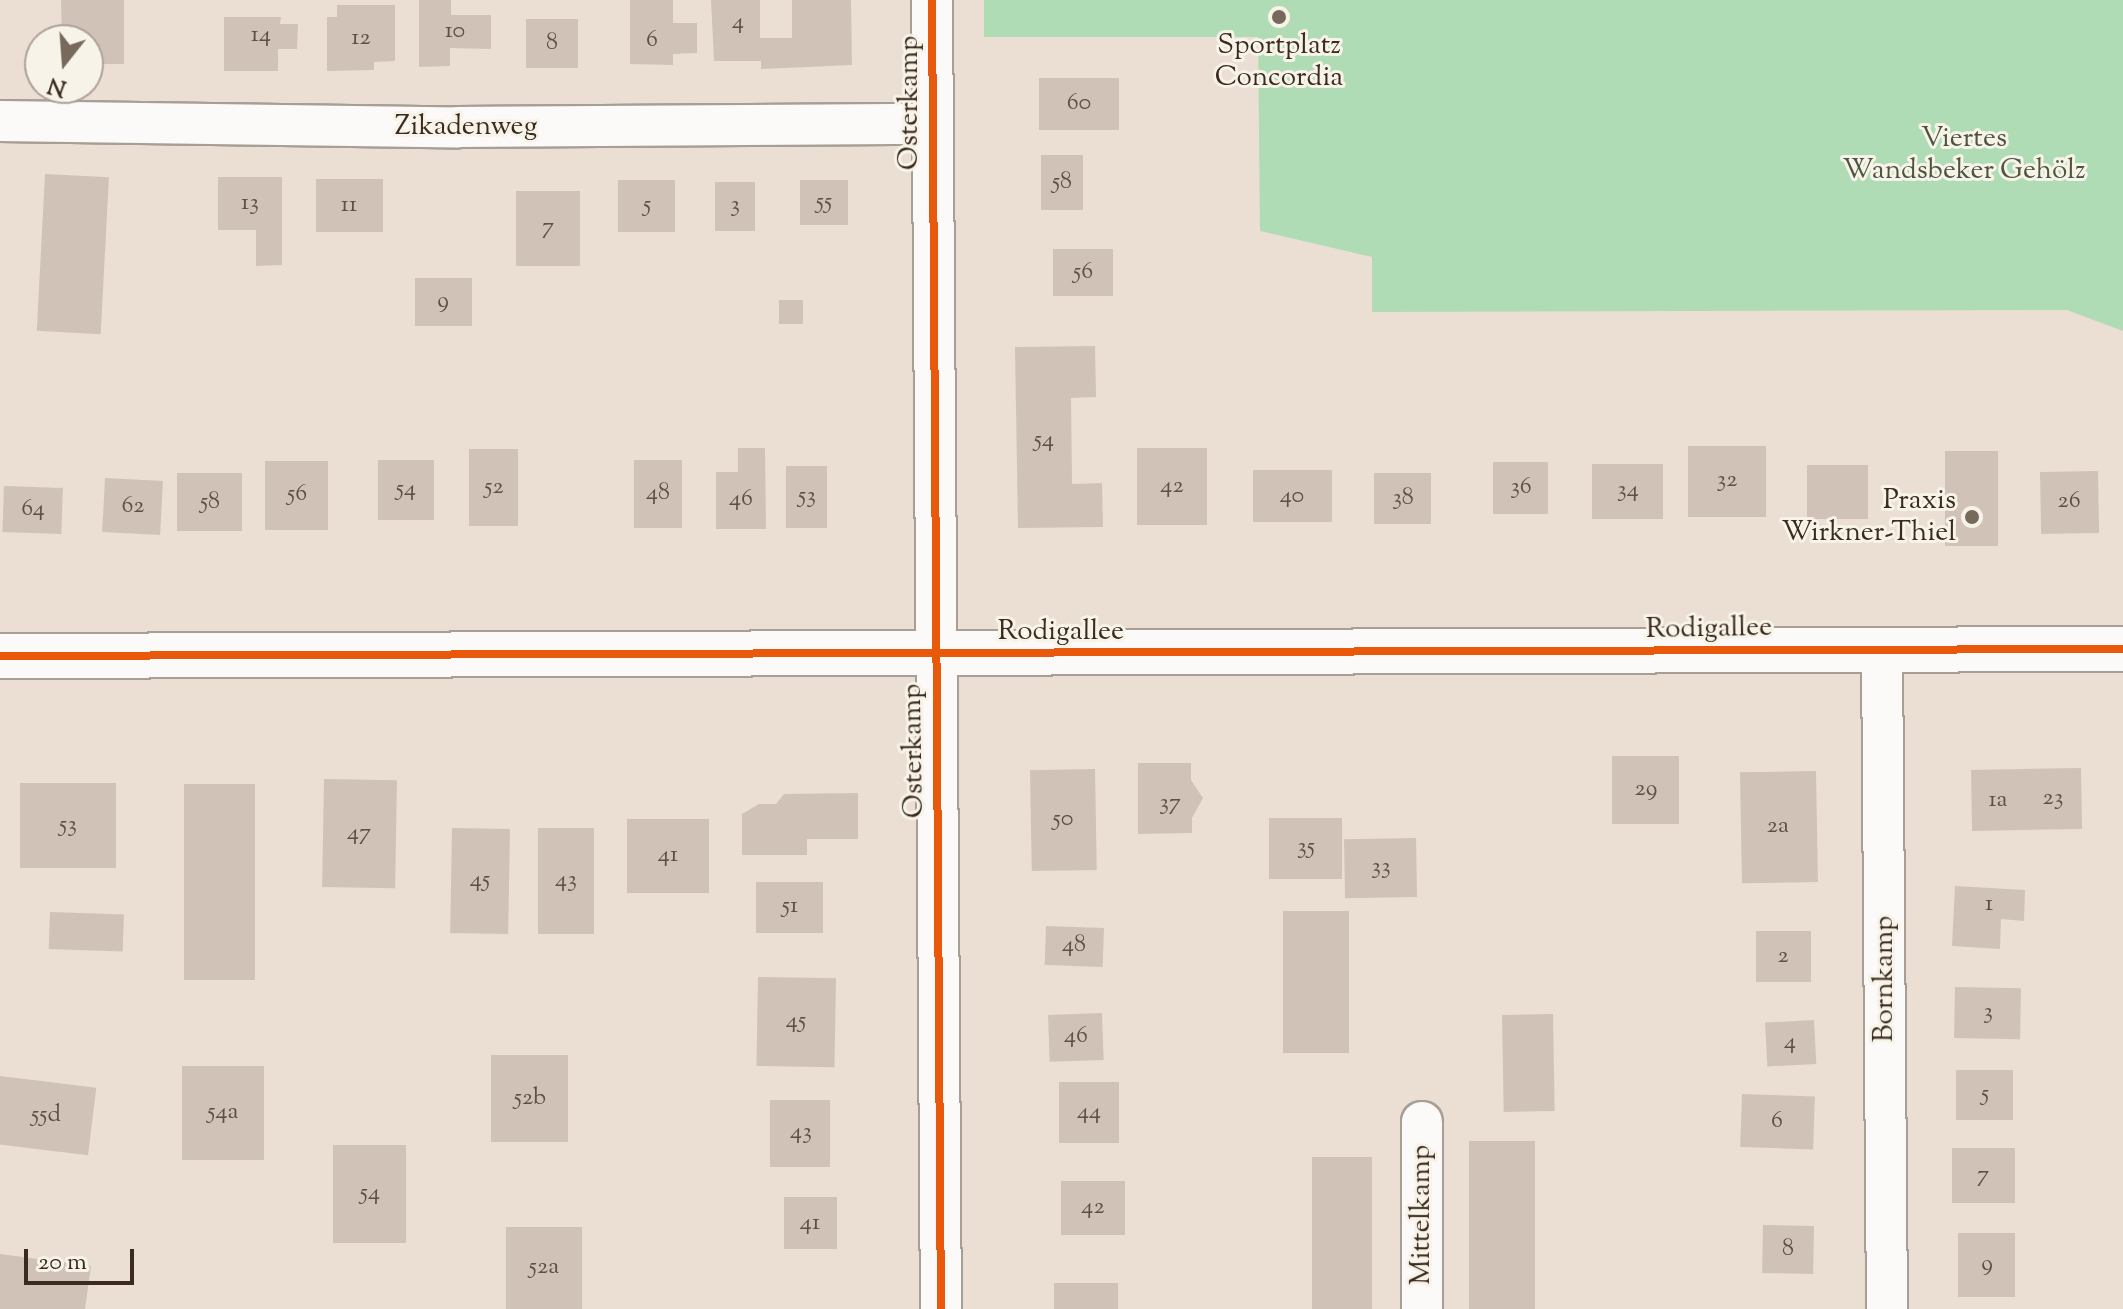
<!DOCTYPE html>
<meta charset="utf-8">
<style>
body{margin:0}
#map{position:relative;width:2123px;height:1309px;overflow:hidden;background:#eadfd2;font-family:"Sorts Mill Goudy",serif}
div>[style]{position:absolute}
.green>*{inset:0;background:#b0dcb5}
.building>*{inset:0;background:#d0c2b7;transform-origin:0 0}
.roads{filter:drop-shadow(2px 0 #a79f96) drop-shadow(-2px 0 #a79f96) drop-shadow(0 2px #a79f96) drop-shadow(0 -2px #a79f96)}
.minor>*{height:40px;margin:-20px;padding:0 20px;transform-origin:20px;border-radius:20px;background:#fcfaf8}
.secondary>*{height:44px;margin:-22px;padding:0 22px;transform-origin:22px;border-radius:22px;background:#fcfaf8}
.cycleway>*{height:8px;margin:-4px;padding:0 4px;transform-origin:4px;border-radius:4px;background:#e8590c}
.dots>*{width:22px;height:22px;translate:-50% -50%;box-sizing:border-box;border:4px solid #f7f3e8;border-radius:50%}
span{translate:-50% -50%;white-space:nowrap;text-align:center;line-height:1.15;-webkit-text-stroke:6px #f7f3e8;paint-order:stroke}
.number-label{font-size:24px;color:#605044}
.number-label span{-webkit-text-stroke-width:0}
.poi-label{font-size:28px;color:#3b2a1e}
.right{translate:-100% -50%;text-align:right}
.street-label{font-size:28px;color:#3b2a1e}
.park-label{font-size:28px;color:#4c563e}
.north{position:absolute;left:24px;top:24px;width:80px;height:80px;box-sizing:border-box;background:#f7f3e8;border:2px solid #aca397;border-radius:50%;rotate:197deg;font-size:22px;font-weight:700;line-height:32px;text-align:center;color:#3b2a1e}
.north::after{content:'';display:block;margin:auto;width:28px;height:36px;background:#78695d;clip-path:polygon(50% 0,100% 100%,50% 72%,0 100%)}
.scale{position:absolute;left:24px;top:1249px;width:110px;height:36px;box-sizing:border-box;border:4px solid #3b2a1e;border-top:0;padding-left:10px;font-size:24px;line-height:28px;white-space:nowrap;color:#3b2a1e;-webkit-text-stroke:6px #f7f3e8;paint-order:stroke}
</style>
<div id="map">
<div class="green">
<div style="clip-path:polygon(984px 0,2123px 0,2123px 331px,2067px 310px,1372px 312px,1372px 257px,1260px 231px,1258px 37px,984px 37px)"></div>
</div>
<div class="building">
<div style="clip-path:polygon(61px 0,124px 0,124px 64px,88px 64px,88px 40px,62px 40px)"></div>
<div style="clip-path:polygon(419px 0,451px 0,451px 15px,491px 15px,491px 49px,450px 48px,450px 66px,419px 67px)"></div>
<div style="clip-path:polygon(630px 0,673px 0,673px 23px,697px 23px,697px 53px,673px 54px,673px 65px,630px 64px)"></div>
<div style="clip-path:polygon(711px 0,760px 0,760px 38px,792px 38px,792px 0,851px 0,852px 65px,761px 69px,761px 61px,714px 61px)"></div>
<div style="clip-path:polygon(337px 5px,395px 5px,395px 61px,374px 62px,374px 70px,327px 71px,327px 17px,337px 17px)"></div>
<div style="clip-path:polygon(224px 17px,281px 17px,280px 24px,298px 24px,297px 49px,278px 49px,278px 71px,224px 71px)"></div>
<div style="left:578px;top:19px;width:49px;height:52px;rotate:90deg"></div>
<div style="left:1039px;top:78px;width:80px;height:52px"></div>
<div style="left:1041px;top:155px;width:42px;height:55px"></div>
<div style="left:45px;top:174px;width:64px;height:157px;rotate:3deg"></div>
<div style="clip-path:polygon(218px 177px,282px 177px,282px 265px,256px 266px,256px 230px,218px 230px)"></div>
<div style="left:316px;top:179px;width:67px;height:53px"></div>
<div style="left:618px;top:180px;width:57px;height:52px"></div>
<div style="left:800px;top:180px;width:48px;height:45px"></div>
<div style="left:715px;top:182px;width:40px;height:49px"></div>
<div style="left:516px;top:191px;width:64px;height:75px"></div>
<div style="left:1113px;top:249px;width:47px;height:60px;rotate:90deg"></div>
<div style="left:415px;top:278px;width:57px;height:48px"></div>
<div style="left:779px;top:300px;width:24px;height:24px"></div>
<div style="clip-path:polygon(1095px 346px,1096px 397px,1071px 398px,1072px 484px,1102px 483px,1103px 527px,1018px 528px,1015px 347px)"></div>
<div style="left:1688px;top:446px;width:78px;height:71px"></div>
<div style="clip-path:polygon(738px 448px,765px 448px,766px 529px,716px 529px,716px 472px,738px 472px)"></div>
<div style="left:1207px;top:448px;width:77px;height:70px;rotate:90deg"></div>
<div style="left:469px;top:449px;width:49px;height:77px"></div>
<div style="left:1945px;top:451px;width:53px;height:95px"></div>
<div style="left:378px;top:460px;width:56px;height:60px"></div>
<div style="left:634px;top:460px;width:48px;height:68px"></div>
<div style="left:265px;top:461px;width:63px;height:69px"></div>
<div style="left:1493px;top:462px;width:55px;height:52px"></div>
<div style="left:1592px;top:464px;width:71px;height:55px"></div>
<div style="left:1807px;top:465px;width:61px;height:54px"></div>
<div style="left:786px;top:466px;width:41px;height:62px"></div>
<div style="left:1332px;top:470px;width:52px;height:79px;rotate:90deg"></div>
<div style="left:2098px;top:471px;width:62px;height:58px;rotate:89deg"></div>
<div style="left:242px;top:473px;width:58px;height:65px;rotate:90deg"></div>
<div style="left:1374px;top:473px;width:57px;height:51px"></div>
<div style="left:105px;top:478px;width:58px;height:54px;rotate:3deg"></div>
<div style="left:4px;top:486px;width:59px;height:46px;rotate:2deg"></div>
<div style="left:1679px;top:756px;width:68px;height:67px;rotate:90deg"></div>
<div style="clip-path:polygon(1138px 763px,1191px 763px,1191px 780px,1203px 798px,1192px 818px,1192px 833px,1138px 834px)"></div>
<div style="left:2081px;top:768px;width:61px;height:110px;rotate:89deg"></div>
<div style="left:1095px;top:769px;width:101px;height:65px;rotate:89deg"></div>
<div style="left:1816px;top:771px;width:111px;height:76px;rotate:89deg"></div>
<div style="left:324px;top:779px;width:73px;height:108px;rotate:1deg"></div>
<div style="left:20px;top:783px;width:96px;height:85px"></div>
<div style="left:184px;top:784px;width:71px;height:196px"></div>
<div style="clip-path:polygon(858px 793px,858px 839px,807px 839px,807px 855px,742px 855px,742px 814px,759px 804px,776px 804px,784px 794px)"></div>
<div style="left:1269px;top:818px;width:73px;height:61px"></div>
<div style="left:627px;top:819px;width:82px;height:74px"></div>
<div style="left:452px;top:828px;width:58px;height:105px;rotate:1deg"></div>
<div style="left:538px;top:828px;width:56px;height:106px"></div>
<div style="left:1416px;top:838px;width:59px;height:72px;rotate:89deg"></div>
<div style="left:756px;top:882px;width:67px;height:51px"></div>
<div style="clip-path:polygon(1955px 886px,2025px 890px,2024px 921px,2001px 919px,2000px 949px,1952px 946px)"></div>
<div style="left:1349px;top:911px;width:142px;height:66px;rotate:90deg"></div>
<div style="left:50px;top:912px;width:74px;height:37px;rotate:2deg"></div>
<div style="left:1046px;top:926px;width:58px;height:39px;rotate:2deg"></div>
<div style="left:1756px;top:931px;width:55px;height:51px"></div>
<div style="left:758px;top:977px;width:78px;height:89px;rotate:1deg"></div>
<div style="left:1955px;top:987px;width:66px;height:51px;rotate:1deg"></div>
<div style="left:1102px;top:1013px;width:47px;height:54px;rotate:88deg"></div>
<div style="left:1553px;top:1014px;width:97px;height:51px;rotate:89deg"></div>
<div style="left:1814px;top:1020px;width:44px;height:49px;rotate:87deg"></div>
<div style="left:491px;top:1055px;width:77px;height:87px"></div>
<div style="left:182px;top:1066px;width:82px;height:94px"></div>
<div style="left:1956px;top:1070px;width:57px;height:50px"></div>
<div style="left:0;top:1076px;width:97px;height:68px;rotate:7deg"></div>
<div style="left:1059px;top:1082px;width:60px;height:61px"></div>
<div style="left:1742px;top:1094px;width:73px;height:53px;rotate:2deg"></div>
<div style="left:770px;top:1100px;width:60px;height:67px"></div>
<div style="left:1469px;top:1141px;width:66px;height:168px"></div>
<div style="left:333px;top:1145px;width:73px;height:98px"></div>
<div style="left:1952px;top:1148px;width:63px;height:55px"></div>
<div style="left:1312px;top:1157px;width:60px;height:152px"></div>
<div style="left:1061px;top:1181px;width:64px;height:54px"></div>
<div style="left:837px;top:1197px;width:52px;height:53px;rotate:90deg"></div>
<div style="left:1763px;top:1225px;width:51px;height:48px;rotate:1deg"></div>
<div style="left:582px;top:1227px;width:82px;height:76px;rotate:90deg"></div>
<div style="left:1958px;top:1233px;width:57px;height:64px"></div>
<div style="clip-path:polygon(0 1254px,91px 1266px,85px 1309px,0 1309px)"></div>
<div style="left:1118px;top:1283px;width:26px;height:64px;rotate:90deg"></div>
</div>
<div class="roads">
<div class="minor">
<div style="left:932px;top:0;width:1309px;rotate:89.61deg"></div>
<div style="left:0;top:121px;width:458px;rotate:0.8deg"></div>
<div style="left:458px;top:127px;width:474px;rotate:-0.4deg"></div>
<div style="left:1882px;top:649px;width:660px;rotate:89.57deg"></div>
<div style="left:1422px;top:1122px;width:187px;rotate:90deg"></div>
</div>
<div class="secondary">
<div style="left:0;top:656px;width:2123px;rotate:-0.19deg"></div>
</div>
</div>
<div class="cycleway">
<div style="left:932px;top:0;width:1309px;rotate:89.61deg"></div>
<div style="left:0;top:656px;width:2123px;rotate:-0.19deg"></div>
</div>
<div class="dots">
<div style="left:1279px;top:17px;background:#78695d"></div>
<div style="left:1972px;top:517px;background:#78695d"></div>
</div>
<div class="number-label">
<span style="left:738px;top:23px">4</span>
<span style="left:455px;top:32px">10</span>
<span style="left:261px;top:36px">14</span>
<span style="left:361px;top:39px">12</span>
<span style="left:652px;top:41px">6</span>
<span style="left:552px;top:44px">8</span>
<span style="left:1079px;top:104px">60</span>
<span style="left:1062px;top:183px">58</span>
<span style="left:824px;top:203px">55</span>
<span style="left:250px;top:204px">13</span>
<span style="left:349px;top:206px">11</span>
<span style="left:647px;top:206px">5</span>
<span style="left:735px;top:206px">3</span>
<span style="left:548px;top:228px">7</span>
<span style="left:1083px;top:273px">56</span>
<span style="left:443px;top:302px">9</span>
<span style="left:1044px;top:441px">54</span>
<span style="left:1727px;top:481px">32</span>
<span style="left:1172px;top:487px">42</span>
<span style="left:494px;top:488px">52</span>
<span style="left:1521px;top:488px">36</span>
<span style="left:406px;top:490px">54</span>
<span style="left:1628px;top:491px">34</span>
<span style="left:658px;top:494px">48</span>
<span style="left:297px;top:495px">56</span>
<span style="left:807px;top:497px">53</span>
<span style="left:1292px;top:497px">40</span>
<span style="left:1403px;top:499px">38</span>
<span style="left:741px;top:500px">46</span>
<span style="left:2069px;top:502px">26</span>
<span style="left:210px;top:503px">58</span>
<span style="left:133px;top:507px">62</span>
<span style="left:33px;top:510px">64</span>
<span style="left:1646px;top:790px">29</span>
<span style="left:2053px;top:799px">23</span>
<span style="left:1998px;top:801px">1a</span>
<span style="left:1170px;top:804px">37</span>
<span style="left:1063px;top:820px">50</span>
<span style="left:68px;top:826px">53</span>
<span style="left:1778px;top:827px">2a</span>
<span style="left:359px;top:834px">47</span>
<span style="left:1306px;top:848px">35</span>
<span style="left:668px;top:856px">41</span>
<span style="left:1381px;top:868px">33</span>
<span style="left:480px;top:881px">45</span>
<span style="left:566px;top:881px">43</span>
<span style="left:1989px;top:905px">1</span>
<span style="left:790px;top:907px">51</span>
<span style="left:1074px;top:946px">48</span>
<span style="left:1783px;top:957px">2</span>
<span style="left:1988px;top:1013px">3</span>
<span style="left:796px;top:1022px">45</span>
<span style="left:1076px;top:1037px">46</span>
<span style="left:1790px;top:1043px">4</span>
<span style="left:1985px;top:1095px">5</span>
<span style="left:530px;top:1099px">52b</span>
<span style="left:223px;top:1113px">54a</span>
<span style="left:1089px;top:1113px">44</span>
<span style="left:46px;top:1116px">55d</span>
<span style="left:1777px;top:1122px">6</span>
<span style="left:801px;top:1133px">43</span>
<span style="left:1983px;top:1176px">7</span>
<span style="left:370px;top:1194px">54</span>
<span style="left:1093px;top:1208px">42</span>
<span style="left:810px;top:1224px">41</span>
<span style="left:1788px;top:1250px">8</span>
<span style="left:1987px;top:1265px">9</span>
<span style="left:544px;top:1268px">52a</span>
</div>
<div class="poi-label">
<span style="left:1279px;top:62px">Sportplatz<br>Concordia</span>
<span class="right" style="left:1956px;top:517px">Praxis<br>Wirkner-Thiel</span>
</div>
<div class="street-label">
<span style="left:910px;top:103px;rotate:-90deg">Osterkamp</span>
<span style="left:466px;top:127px">Zikadenweg</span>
<span style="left:1709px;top:629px;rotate:-1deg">Rodigallee</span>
<span style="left:1061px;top:632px">Rodigallee</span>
<span style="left:914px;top:751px;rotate:-91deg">Osterkamp</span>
<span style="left:1885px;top:979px;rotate:-90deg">Bornkamp</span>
<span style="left:1422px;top:1215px;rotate:-90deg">Mittelkamp</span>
</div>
<div class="park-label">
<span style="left:1964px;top:155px">Viertes<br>Wandsbeker Gehölz</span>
</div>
<div class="north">N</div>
<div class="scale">20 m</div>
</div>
